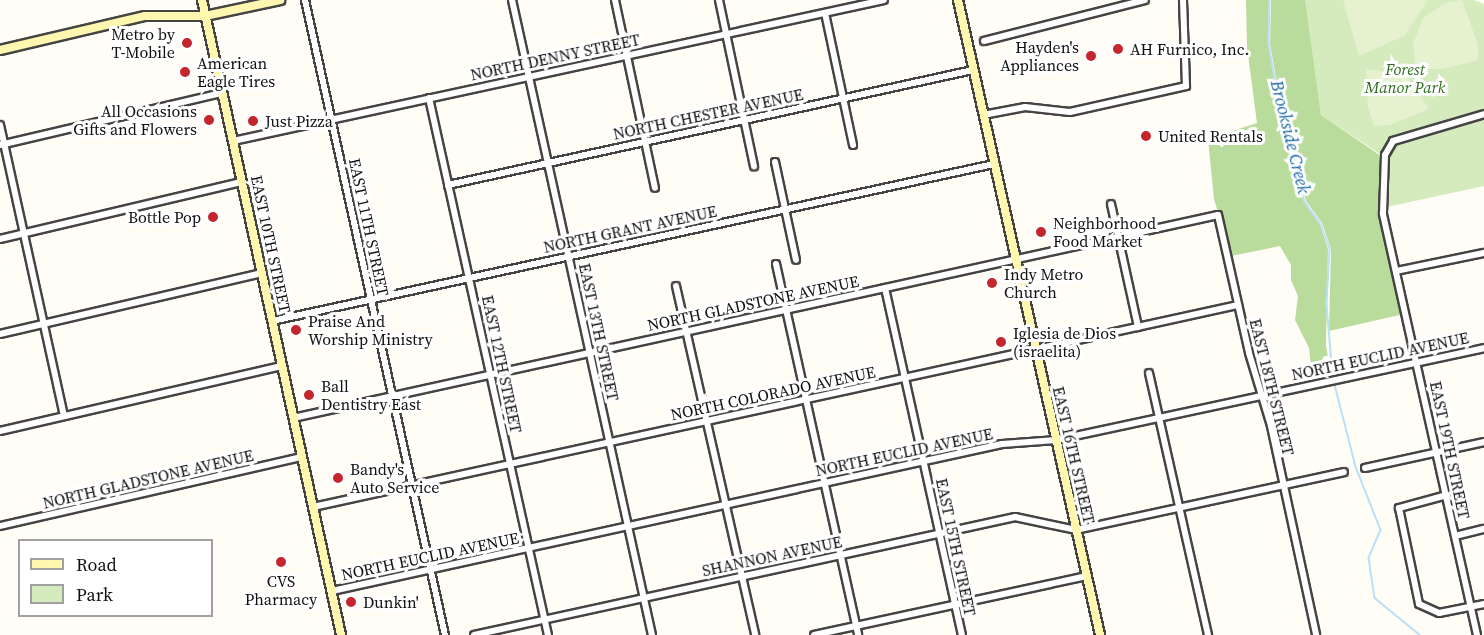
<!DOCTYPE html>
<style>
body{margin:0}
#map{position:relative;width:1484px;height:635px;overflow:hidden;background:#fffdf5;font-family:"Source Serif 4",serif}
div>[style]{position:absolute}
.green>*{inset:0;background:#d5ebbd}
.forest>*{inset:0;background:#b9dc9c}
.pitch>*{inset:0;background:#e6f2cf}
.stream>*{height:1.5px;margin:-0.75px;padding:0 0.75px;transform-origin:0.75px;border-radius:0.75px;background:#b9e0f7}
.roads{filter:drop-shadow(2px 0 #444) drop-shadow(-2px 0 #444) drop-shadow(0 2px #444) drop-shadow(0 -2px #444)}
.street>*{height:6px;margin:-3px;padding:0 3px;transform-origin:3px;border-radius:3px;background:#fff}
.secondary>*{height:8px;margin:-4px;padding:0 4px;transform-origin:4px;border-radius:4px;background:#fff6b0}
.dots>*{width:16px;height:16px;translate:-50% -50%;box-sizing:border-box;border:3px solid #fff;border-radius:50%}
span{translate:-50% -50%;white-space:nowrap;text-align:center;line-height:1.15;-webkit-text-stroke:6px #fff;paint-order:stroke}
.poi-label{font-size:16px;color:#111}
.right{translate:-100% -50%;text-align:right}
.left{translate:0 -50%;text-align:left}
.street-label{font-size:16px;color:#111}
.park-label{font-size:16px;color:#2f6b1f;font-style:italic}
.water-label{font-size:18px;color:#1768a6;font-style:italic}
.legend{position:absolute;left:18px;top:539px;width:195px;height:78px;box-sizing:border-box;background:#fff;border:2px solid #a0a0a0;margin:0;padding:8px 10px;list-style:none;font-size:18px;color:#111}
.legend li{display:flex;align-items:center;gap:12px;height:30px}
.legend b{width:30px;border:2px solid #a0a0a0}
</style>
<div id="map">
<div class="green">
<div style="clip-path:polygon(1304px 0,1474px 0,1484px 4px,1484px 186px,1387px 207px,1389px 160px,1321px 115px)"></div>
</div>
<div class="forest">
<div style="clip-path:polygon(1246px 0,1269px 0,1268px 44px,1284px 135px,1304px 202px,1320px 225px,1328px 249px,1326px 346px,1331px 375px,1312px 377px,1309px 348px,1295px 320px,1298px 296px,1291px 280px,1291px 265px,1280px 246px,1231px 256px,1214px 199px,1208px 139px,1257px 123px,1247px 47px)"></div>
<div style="clip-path:polygon(1271px 0,1305px 0,1321px 115px,1384px 158px,1380px 209px,1404px 314px,1329px 331px,1331px 249px,1322px 223px,1306px 201px,1286px 135px,1270px 44px)"></div>
</div>
<div class="pitch">
<div style="clip-path:polygon(1343px 0,1428px 0,1404px 36px,1359px 56px)"></div>
<div style="clip-path:polygon(1462px 0,1478px 45px,1478px 60px,1443px 69px,1416px 69px,1413px 44px,1423px 18px,1445px 3px)"></div>
<div style="clip-path:polygon(1366px 69px,1405px 74px,1429px 109px,1389px 125px,1374px 126px,1368px 107px)"></div>
</div>
<div class="stream">
<div style="left:1270px;top:0;width:44px;rotate:91.3deg"></div>
<div style="left:1269px;top:44px;width:92px;rotate:80deg"></div>
<div style="left:1285px;top:135px;width:70px;rotate:73.4deg"></div>
<div style="left:1305px;top:202px;width:27px;rotate:54deg"></div>
<div style="left:1321px;top:224px;width:27px;rotate:70deg"></div>
<div style="left:1330px;top:249px;width:56px;rotate:93.1deg"></div>
<div style="left:1327px;top:305px;width:70px;rotate:85.1deg"></div>
<div style="left:1335px;top:385px;width:85px;rotate:75.6deg"></div>
<div style="left:1356px;top:467px;width:68px;rotate:68.4deg"></div>
<div style="left:1381px;top:530px;width:30px;rotate:113deg"></div>
<div style="left:1369px;top:558px;width:40px;rotate:81.5deg"></div>
<div style="left:1375px;top:598px;width:58px;rotate:39.4deg"></div>
</div>
<div class="roads">
<div class="street">
<div style="left:305px;top:0;width:650px;rotate:77.57deg"></div>
<div style="left:512px;top:0;width:650px;rotate:77.57deg"></div>
<div style="left:615px;top:0;width:192px;rotate:78deg"></div>
<div style="left:719px;top:0;width:170px;rotate:78.1deg"></div>
<div style="left:825px;top:13px;width:135px;rotate:78deg"></div>
<div style="left:984px;top:41px;width:166px;rotate:-14.3deg"></div>
<div style="left:429px;top:98px;width:550px;rotate:77.51deg"></div>
<div style="left:983px;top:115px;width:43px;rotate:-10.8deg"></div>
<div style="left:1025px;top:107px;width:45px;rotate:6.3deg"></div>
<div style="left:1070px;top:112px;width:119px;rotate:-12.6deg"></div>
<div style="left:1186px;top:86px;width:86px;rotate:-92deg"></div>
<div style="left:0;top:125px;width:298px;rotate:77.6deg"></div>
<div style="left:233px;top:141px;width:666px;rotate:-12.22deg"></div>
<div style="left:0;top:145px;width:228px;rotate:-13.2deg"></div>
<div style="left:775px;top:162px;width:100px;rotate:77.9deg"></div>
<div style="left:448px;top:185px;width:537px;rotate:-12.36deg"></div>
<div style="left:1111px;top:204px;width:126px;rotate:77.6deg"></div>
<div style="left:0;top:239px;width:249px;rotate:-13.3deg"></div>
<div style="left:776px;top:264px;width:380px;rotate:77.5deg"></div>
<div style="left:1396px;top:271px;width:90px;rotate:-11.6deg"></div>
<div style="left:676px;top:286px;width:358px;rotate:77.2deg"></div>
<div style="left:885px;top:288px;width:355px;rotate:77.5deg"></div>
<div style="left:272px;top:321px;width:739px;rotate:-12.27deg"></div>
<div style="left:0;top:334px;width:269px;rotate:-13.1deg"></div>
<div style="left:1149px;top:373px;width:269px;rotate:77.3deg"></div>
<div style="left:293px;top:418px;width:947px;rotate:-12.38deg"></div>
<div style="left:1218px;top:215px;width:141px;rotate:77.3deg"></div>
<div style="left:1249px;top:353px;width:76px;rotate:73.2deg"></div>
<div style="left:1271px;top:426px;width:214px;rotate:77.8deg"></div>
<div style="left:0;top:431px;width:289px;rotate:-13deg"></div>
<div style="left:1365px;top:468px;width:122px;rotate:-12.3deg"></div>
<div style="left:1447px;top:495px;width:50px;rotate:164.8deg"></div>
<div style="left:1399px;top:508px;width:98px;rotate:78.2deg"></div>
<div style="left:1419px;top:604px;width:22px;rotate:24deg"></div>
<div style="left:1439px;top:613px;width:46px;rotate:-11.3deg"></div>
<div style="left:313px;top:507px;width:947px;rotate:-12.32deg"></div>
<div style="left:0;top:526px;width:310px;rotate:-12.9deg"></div>
<div style="left:1455px;top:536px;width:30px;rotate:-14deg"></div>
<div style="left:332px;top:591px;width:686px;rotate:-12.37deg"></div>
<div style="left:1002px;top:444px;width:54px;rotate:-4.2deg"></div>
<div style="left:1056px;top:440px;width:438px;rotate:-12.1deg"></div>
<div style="left:474px;top:635px;width:554px;rotate:-12.3deg"></div>
<div style="left:1015px;top:517px;width:62px;rotate:12deg"></div>
<div style="left:1076px;top:530px;width:274px;rotate:-12.2deg"></div>
<div style="left:814px;top:635px;width:278px;rotate:-12.2deg"></div>
<div style="left:1477px;top:635px;width:432px;rotate:-102.6deg"></div>
<div style="left:1383px;top:213px;width:58px;rotate:-88deg"></div>
<div style="left:1385px;top:155px;width:16px;rotate:-60deg"></div>
<div style="left:1393px;top:141px;width:95px;rotate:-16.5deg"></div>
</div>
<div class="secondary">
<div style="left:202px;top:0;width:650px;rotate:77.65deg"></div>
<div style="left:958px;top:0;width:651px;rotate:77.39deg"></div>
<div style="left:0;top:50px;width:149px;rotate:-13.2deg"></div>
<div style="left:145px;top:16px;width:60px"></div>
<div style="left:205px;top:16px;width:77px;rotate:-12deg"></div>
</div>
</div>
<div class="dots">
<div style="left:187px;top:43px;background:#c4262e"></div>
<div style="left:1118px;top:49px;background:#c4262e"></div>
<div style="left:1091px;top:56px;background:#c4262e"></div>
<div style="left:185px;top:72px;background:#c4262e"></div>
<div style="left:209px;top:120px;background:#c4262e"></div>
<div style="left:253px;top:121px;background:#c4262e"></div>
<div style="left:1146px;top:136px;background:#c4262e"></div>
<div style="left:213px;top:217px;background:#c4262e"></div>
<div style="left:1041px;top:232px;background:#c4262e"></div>
<div style="left:992px;top:283px;background:#c4262e"></div>
<div style="left:296px;top:330px;background:#c4262e"></div>
<div style="left:1001px;top:342px;background:#c4262e"></div>
<div style="left:309px;top:395px;background:#c4262e"></div>
<div style="left:338px;top:478px;background:#c4262e"></div>
<div style="left:281px;top:562px;background:#c4262e"></div>
<div style="left:351px;top:602px;background:#c4262e"></div>
</div>
<div class="poi-label">
<span class="right" style="left:175px;top:43px">Metro by<br>T-Mobile</span>
<span class="right" style="left:1079px;top:56px">Hayden's<br>Appliances</span>
<span class="left" style="left:1130px;top:49px">AH Furnico, Inc.</span>
<span class="left" style="left:197px;top:72px">American<br>Eagle Tires</span>
<span class="right" style="left:197px;top:120px">All Occasions<br>Gifts and Flowers</span>
<span class="left" style="left:265px;top:121px">Just Pizza</span>
<span class="left" style="left:1158px;top:136px">United Rentals</span>
<span class="right" style="left:201px;top:217px">Bottle Pop</span>
<span class="left" style="left:1053px;top:232px">Neighborhood<br>Food Market</span>
<span class="left" style="left:1004px;top:283px">Indy Metro<br>Church</span>
<span class="left" style="left:308px;top:330px">Praise And<br>Worship Ministry</span>
<span class="left" style="left:1013px;top:342px">Iglesia de Dios<br>(israelita)</span>
<span class="left" style="left:321px;top:395px">Ball<br>Dentistry East</span>
<span class="left" style="left:350px;top:478px">Bandy's<br>Auto Service</span>
<span style="left:281px;top:590px">CVS<br>Pharmacy</span>
<span class="left" style="left:363px;top:602px">Dunkin'</span>
</div>
<div class="street-label">
<span style="left:555px;top:57px;rotate:-12deg">NORTH DENNY STREET</span>
<span style="left:708px;top:114px;rotate:-12deg">NORTH CHESTER AVENUE</span>
<span style="left:369px;top:227px;rotate:78deg">EAST 11TH STREET</span>
<span style="left:630px;top:229px;rotate:-12deg">NORTH GRANT AVENUE</span>
<span style="left:271px;top:244px;rotate:78deg">EAST 10TH STREET</span>
<span style="left:753px;top:303px;rotate:-12deg">NORTH GLADSTONE AVENUE</span>
<span style="left:599px;top:332px;rotate:78deg">EAST 13TH STREET</span>
<span style="left:1380px;top:356px;rotate:-12deg">NORTH EUCLID AVENUE</span>
<span style="left:502px;top:364px;rotate:78deg">EAST 12TH STREET</span>
<span style="left:1272px;top:387px;rotate:76deg">EAST 18TH STREET</span>
<span style="left:773px;top:393px;rotate:-12deg">NORTH COLORADO AVENUE</span>
<span style="left:1450px;top:450px;rotate:78deg">EAST 19TH STREET</span>
<span style="left:904px;top:452px;rotate:-12deg">NORTH EUCLID AVENUE</span>
<span style="left:1074px;top:455px;rotate:77deg">EAST 16TH STREET</span>
<span style="left:148px;top:479px;rotate:-13deg">NORTH GLADSTONE AVENUE</span>
<span style="left:956px;top:547px;rotate:78deg">EAST 15TH STREET</span>
<span style="left:430px;top:556px;rotate:-12deg">NORTH EUCLID AVENUE</span>
<span style="left:772px;top:556px;rotate:-12deg">SHANNON AVENUE</span>
</div>
<div class="park-label">
<span style="left:1405px;top:78px">Forest<br>Manor Park</span>
</div>
<div class="water-label">
<span style="left:1290px;top:137px;rotate:76deg">Brookside Creek</span>
</div>
<ul class="legend">
<li><b style="height:8px;background:#fff6b0"></b>Road</li>
<li><b style="height:16px;background:#d5ebbd"></b>Park</li>
</ul>
</div>
